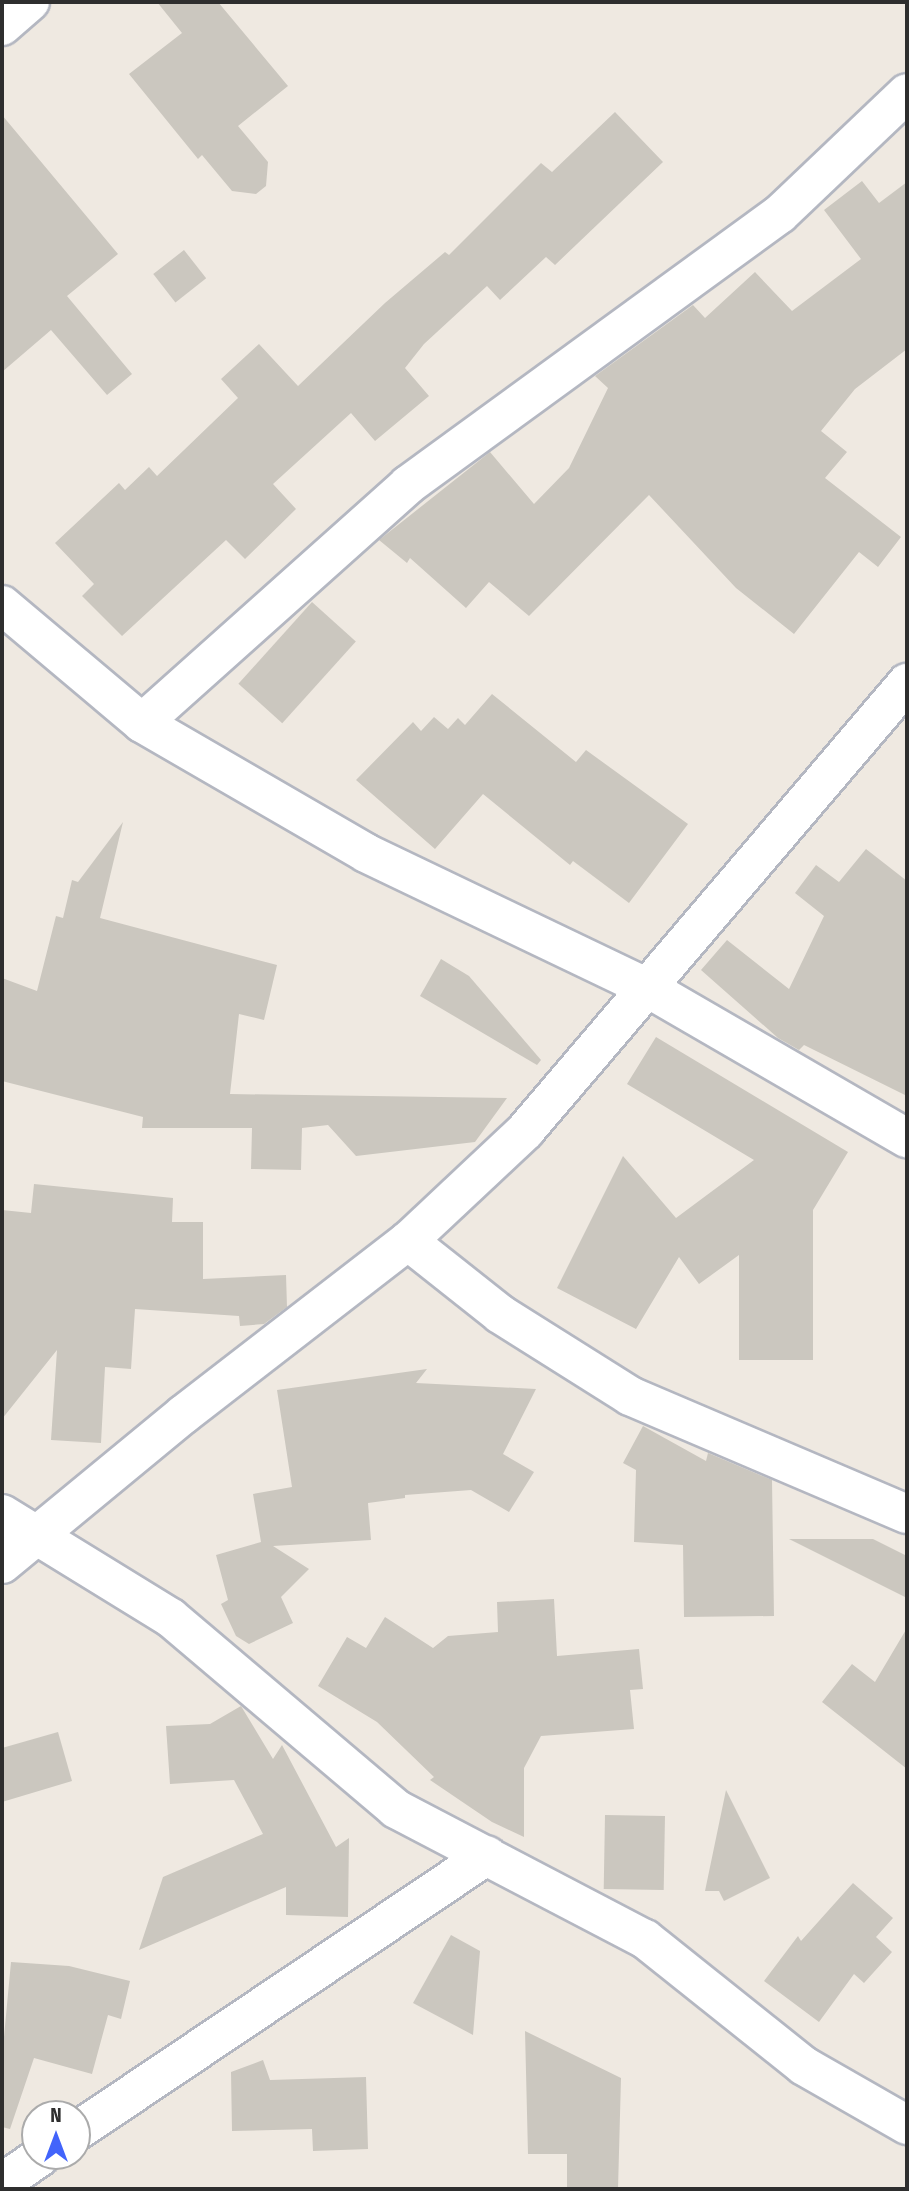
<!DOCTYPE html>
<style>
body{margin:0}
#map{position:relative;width:909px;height:2191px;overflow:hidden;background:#efe9e1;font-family:"Fira Sans Condensed",sans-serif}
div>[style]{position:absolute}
.building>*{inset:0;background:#cbc7bf;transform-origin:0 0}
.roads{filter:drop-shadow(2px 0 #b4b7c1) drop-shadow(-2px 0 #b4b7c1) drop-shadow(0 2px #b4b7c1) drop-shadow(0 -2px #b4b7c1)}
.street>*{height:38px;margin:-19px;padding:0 19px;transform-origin:19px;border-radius:19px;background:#fff}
.secondary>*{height:38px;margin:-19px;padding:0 19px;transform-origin:19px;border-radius:19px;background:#fff}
span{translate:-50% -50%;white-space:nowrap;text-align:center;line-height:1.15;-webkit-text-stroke:6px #fff;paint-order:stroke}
.frame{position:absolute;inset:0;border:4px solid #2e2e2e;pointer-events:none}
.north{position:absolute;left:21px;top:2100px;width:70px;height:70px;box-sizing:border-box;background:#fff;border:2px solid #ababab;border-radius:50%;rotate:0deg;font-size:19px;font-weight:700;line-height:28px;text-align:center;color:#2e2e2e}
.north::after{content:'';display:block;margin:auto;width:24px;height:32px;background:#4264fb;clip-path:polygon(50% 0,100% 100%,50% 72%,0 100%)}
</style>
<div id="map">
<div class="building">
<div style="clip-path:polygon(157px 2px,218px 2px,288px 86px,238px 126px,268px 162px,266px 186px,256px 194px,232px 191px,202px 155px,198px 159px,129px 74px,182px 33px)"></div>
<div style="clip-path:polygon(615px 112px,663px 162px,555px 265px,546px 257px,500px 300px,487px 286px,424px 344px,405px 368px,429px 396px,375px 441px,351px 413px,273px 484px,296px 509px,245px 559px,226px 540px,122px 636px,82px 596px,94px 584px,55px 543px,119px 483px,125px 490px,149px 467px,157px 476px,238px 398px,221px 379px,259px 344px,298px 386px,385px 303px,445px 252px,449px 255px,541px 163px,552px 172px)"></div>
<div style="clip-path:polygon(2px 115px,118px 254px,67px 296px,132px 374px,107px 395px,51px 330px,2px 372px)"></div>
<div style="clip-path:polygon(862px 181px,879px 203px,907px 182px,907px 349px,855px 389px,821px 431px,847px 452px,825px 478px,901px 537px,878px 567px,859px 552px,794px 634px,736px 588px,649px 495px,529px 616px,489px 582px,466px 608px,410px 558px,407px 563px,379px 540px,490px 452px,534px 504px,569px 468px,608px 388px,595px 376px,693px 305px,705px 318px,755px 272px,792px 311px,861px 259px,824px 210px)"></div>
<div style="left:184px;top:250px;width:36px;height:39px;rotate:52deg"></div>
<div style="left:312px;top:602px;width:59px;height:110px;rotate:42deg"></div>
<div style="clip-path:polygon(492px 694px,576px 762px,586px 750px,688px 824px,629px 903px,573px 861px,570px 865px,483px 794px,435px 849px,356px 780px,413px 722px,421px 731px,434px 717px,448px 729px,458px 718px,465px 725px)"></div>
<div style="clip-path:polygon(123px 822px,100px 918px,277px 965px,264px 1020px,239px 1014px,230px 1094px,507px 1098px,475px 1142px,356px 1156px,328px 1125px,302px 1128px,301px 1170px,251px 1169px,252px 1128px,142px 1128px,143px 1117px,2px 1081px,2px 978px,37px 991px,56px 916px,63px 918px,72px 880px,78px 882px)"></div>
<div style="clip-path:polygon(866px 849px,907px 881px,907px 1096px,804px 1045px,799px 1050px,778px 1038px,701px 970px,727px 940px,789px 989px,824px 916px,795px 893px,816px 865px,839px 882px)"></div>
<div style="clip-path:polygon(441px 959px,469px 976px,541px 1060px,537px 1065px,420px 996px)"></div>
<div style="clip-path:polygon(656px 1037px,848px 1152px,813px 1210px,813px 1360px,739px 1360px,739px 1255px,699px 1284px,679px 1257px,636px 1329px,557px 1288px,623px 1156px,676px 1218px,754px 1160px,627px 1084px)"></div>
<div style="clip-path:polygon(34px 1184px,173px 1198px,172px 1222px,203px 1222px,203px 1279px,286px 1275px,287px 1307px,264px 1324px,240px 1326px,239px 1316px,135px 1309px,131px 1369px,105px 1367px,101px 1443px,51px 1440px,57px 1350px,2px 1419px,2px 1210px,31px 1213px)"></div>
<div style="clip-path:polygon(427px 1369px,416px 1383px,536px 1389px,503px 1454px,534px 1472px,509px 1512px,471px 1490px,405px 1495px,405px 1498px,368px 1503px,371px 1540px,273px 1546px,309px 1569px,281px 1597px,293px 1623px,249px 1644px,236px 1636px,221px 1604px,228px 1600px,216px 1555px,261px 1542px,253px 1494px,292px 1487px,277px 1390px)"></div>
<div style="clip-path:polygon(643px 1426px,706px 1461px,708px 1453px,772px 1480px,774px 1616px,684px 1617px,683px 1545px,634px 1542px,636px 1470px,623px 1463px)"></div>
<div style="clip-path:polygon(789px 1539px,873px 1539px,907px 1556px,907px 1598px)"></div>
<div style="clip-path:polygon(554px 1599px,557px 1656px,639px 1649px,643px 1689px,630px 1690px,634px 1729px,541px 1736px,524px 1768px,524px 1837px,492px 1822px,430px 1780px,434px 1777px,377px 1722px,318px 1686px,347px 1637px,366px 1648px,385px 1617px,433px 1648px,448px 1636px,498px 1632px,497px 1602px)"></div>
<div style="clip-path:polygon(907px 1628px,907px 1769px,822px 1702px,852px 1664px,875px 1682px)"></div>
<div style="clip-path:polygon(241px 1706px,273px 1759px,282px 1745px,336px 1847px,349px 1838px,348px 1917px,286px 1915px,286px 1887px,139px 1950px,163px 1877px,263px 1834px,234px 1780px,170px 1784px,166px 1726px,210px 1724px)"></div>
<div style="clip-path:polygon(58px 1732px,72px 1781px,2px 1802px,2px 1748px)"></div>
<div style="clip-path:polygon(726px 1790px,770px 1878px,724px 1901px,719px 1891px,705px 1891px)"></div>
<div style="left:605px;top:1815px;width:60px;height:74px;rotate:1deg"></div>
<div style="clip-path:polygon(853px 1883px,893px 1918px,876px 1937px,892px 1952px,864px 1983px,854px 1974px,819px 2022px,764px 1981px,798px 1936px,801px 1941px)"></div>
<div style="clip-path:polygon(451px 1935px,480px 1951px,473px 2035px,413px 2003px)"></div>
<div style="clip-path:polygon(11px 1962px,69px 1966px,130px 1981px,121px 2019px,108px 2015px,92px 2074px,34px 2058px,10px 2129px,2px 2127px,2px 2058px)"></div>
<div style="clip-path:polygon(525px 2031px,621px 2078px,618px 2189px,567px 2189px,567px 2154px,528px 2154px)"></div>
<div style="clip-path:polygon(263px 2060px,270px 2080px,366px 2077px,368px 2149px,313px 2151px,312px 2129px,232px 2131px,231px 2072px)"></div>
</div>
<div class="roads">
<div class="street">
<div style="left:2px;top:605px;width:183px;rotate:40.1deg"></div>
<div style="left:142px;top:723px;width:259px;rotate:30.1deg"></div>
<div style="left:366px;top:853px;width:310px;rotate:25.6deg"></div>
<div style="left:646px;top:987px;width:302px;rotate:30.1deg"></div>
<div style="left:142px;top:723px;width:357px;rotate:-41.8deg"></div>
<div style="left:408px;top:485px;width:460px;rotate:-36.1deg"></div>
<div style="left:780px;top:214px;width:175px;rotate:-43.6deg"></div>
<div style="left:408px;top:1241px;width:117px;rotate:38.4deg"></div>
<div style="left:500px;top:1314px;width:154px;rotate:32.2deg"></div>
<div style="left:630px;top:1396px;width:301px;rotate:23.1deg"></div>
<div style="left:2px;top:1514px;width:198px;rotate:31.6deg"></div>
<div style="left:171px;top:1618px;width:295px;rotate:40.3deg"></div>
<div style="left:396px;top:1809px;width:281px;rotate:27.6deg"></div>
<div style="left:645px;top:1939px;width:203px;rotate:38.6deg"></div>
<div style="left:804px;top:2066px;width:119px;rotate:29.8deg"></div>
<div style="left:2px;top:1564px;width:236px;rotate:-39.5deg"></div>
<div style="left:184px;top:1414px;width:283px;rotate:-37.7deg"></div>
<div style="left:408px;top:1241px;width:161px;rotate:-43.2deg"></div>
<div style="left:525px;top:1131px;width:589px;rotate:-49.55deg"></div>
<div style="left:77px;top:2131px;width:494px;rotate:-33.9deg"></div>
<div style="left:2px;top:2183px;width:47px;rotate:-34.7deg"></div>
</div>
<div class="secondary">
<div style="left:2px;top:26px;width:37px;rotate:-41deg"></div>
</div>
</div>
<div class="frame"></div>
<div class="north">N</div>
</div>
